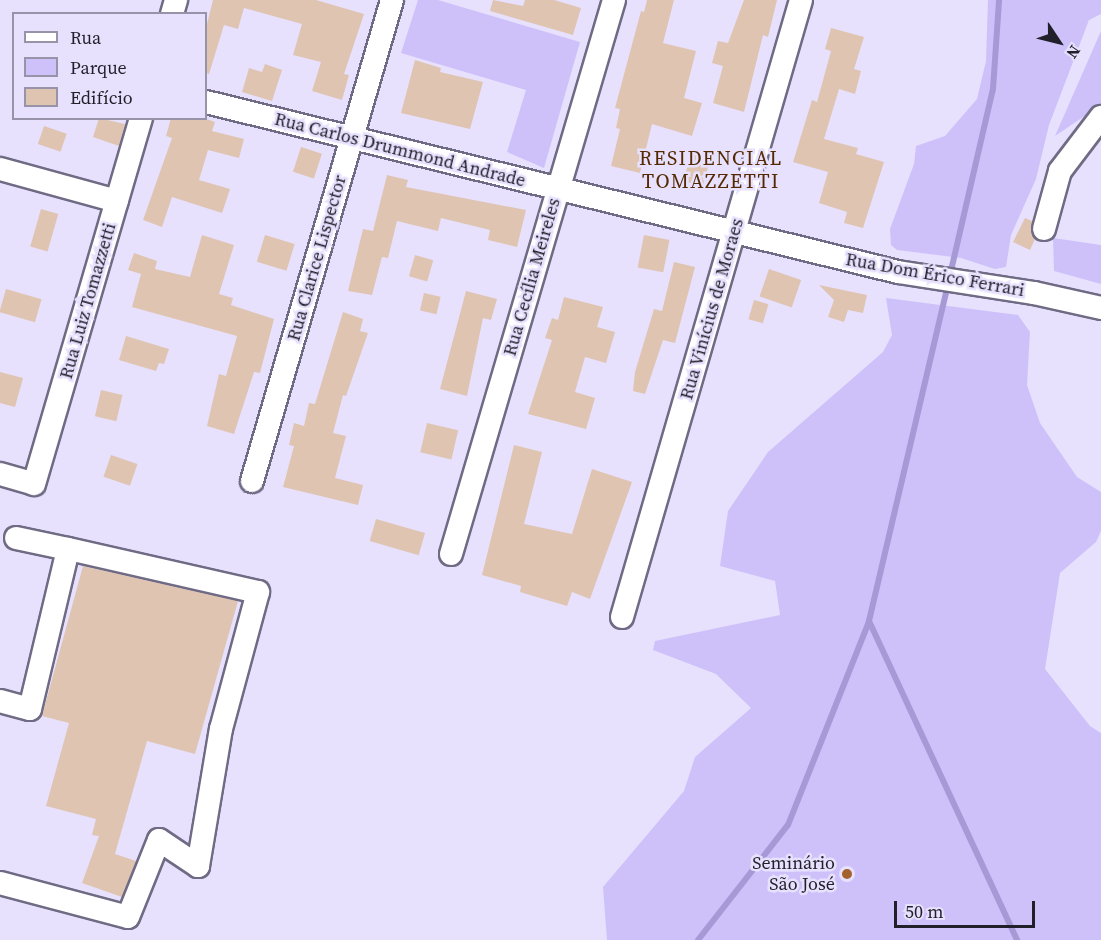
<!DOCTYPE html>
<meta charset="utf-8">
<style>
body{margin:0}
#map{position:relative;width:1101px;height:940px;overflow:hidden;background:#e7e1fe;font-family:"Source Serif 4",serif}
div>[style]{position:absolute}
.green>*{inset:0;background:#cec1fa}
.stream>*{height:6px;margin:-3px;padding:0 3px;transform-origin:3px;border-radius:3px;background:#a799d5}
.building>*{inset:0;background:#dfc4b2;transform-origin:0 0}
.roads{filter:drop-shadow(2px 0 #706b84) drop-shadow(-2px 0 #706b84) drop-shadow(0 2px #706b84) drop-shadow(0 -2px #706b84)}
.minor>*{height:22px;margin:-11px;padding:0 11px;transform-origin:11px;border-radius:11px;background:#fff}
.dots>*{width:16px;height:16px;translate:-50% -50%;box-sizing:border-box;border:3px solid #e7e1fe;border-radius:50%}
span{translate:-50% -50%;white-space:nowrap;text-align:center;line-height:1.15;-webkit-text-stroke:5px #e7e1fe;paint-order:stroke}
.street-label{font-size:18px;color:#211f29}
.poi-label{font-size:18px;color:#211f29}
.right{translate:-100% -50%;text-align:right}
.neighbourhood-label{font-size:20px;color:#542901;letter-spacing:1.5px}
.legend{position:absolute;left:12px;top:12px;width:195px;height:108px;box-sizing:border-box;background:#e7e1fe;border:2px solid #9893a9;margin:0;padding:8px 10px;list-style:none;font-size:18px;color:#211f29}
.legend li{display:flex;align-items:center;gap:12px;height:30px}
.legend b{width:30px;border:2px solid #9893a9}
.north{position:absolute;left:1029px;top:12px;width:60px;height:60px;-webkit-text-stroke:4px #e7e1fe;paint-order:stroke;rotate:125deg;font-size:16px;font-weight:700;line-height:24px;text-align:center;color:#211f29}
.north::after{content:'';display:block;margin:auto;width:21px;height:27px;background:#211f29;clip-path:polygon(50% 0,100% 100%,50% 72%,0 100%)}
.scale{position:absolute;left:894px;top:901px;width:141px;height:27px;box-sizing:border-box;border:3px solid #211f29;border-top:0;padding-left:8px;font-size:18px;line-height:21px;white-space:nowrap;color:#211f29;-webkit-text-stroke:4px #e7e1fe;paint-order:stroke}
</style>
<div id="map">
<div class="green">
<div style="clip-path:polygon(418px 0,438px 0,580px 42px,544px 168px,507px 152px,526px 90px,401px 53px)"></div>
<div style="clip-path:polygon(988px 0,1101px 0,1101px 14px,1089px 20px,1049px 125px,1036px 179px,1011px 235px,1006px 267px,995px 269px,961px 258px,897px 250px,891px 245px,890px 229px,914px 164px,916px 146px,945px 136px,977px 99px,986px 61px)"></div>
<div style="clip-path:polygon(1101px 31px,1101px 105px,1055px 136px)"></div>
<div style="clip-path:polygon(1053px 238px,1101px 245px,1101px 284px,1054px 271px)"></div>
<div style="clip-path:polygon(886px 298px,1018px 315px,1030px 332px,1027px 385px,1040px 423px,1077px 477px,1101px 492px,1101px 531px,1096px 542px,1060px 573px,1045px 669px,1090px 726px,1101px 733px,1101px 940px,607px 940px,603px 887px,684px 791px,695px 757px,751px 708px,716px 674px,653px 650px,655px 641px,780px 615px,775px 581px,720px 566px,728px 511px,768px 452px,883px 352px,892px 335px)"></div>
</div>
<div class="stream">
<div style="left:950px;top:275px;width:191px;rotate:-77deg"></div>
<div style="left:993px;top:89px;width:89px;rotate:-86.1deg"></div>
<div style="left:869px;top:621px;width:352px;rotate:65.1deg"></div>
<div style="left:698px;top:940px;width:146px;rotate:-52deg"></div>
<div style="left:788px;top:825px;width:219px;rotate:-68.3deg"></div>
<div style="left:869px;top:621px;width:345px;rotate:-76.8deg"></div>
</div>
<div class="building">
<div style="clip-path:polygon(213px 0,316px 0,364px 14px,344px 74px,349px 75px,342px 100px,312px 91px,321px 62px,293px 55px,302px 24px,244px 8px,238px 29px,224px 25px,209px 74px,206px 73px,206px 28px)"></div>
<div style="clip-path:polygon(493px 0,523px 6px,525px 0,554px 0,581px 8px,573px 35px,490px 11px)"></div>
<div style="clip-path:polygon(647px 0,674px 0,663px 43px,696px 51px,684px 98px,702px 103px,692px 136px,652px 124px,640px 173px,611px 166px,620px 129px,616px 128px,620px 109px,615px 108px,641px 11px,644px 12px)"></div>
<div style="clip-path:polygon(744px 0,777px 0,768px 37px,763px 35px,744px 112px,713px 103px,723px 66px,712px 63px,718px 41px,728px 43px)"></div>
<div style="clip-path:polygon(831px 28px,864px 37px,854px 69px,861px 71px,855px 94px,839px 89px,824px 139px,858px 148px,856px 154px,884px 162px,863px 228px,844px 223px,847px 212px,819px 203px,828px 172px,793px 162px,812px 100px,817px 102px,831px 51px,825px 49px)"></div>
<div style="clip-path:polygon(415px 60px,441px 68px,440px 72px,483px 82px,470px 129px,401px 113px)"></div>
<div style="clip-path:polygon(265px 64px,282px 70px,272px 101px,242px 92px,249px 68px,262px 72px)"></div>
<div style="clip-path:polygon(99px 118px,125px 124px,119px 146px,93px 137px)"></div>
<div style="clip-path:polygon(171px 118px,203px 118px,215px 122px,212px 131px,244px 139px,239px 158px,208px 150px,199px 180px,230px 189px,222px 213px,172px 197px,162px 227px,143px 220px,172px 138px,166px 136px)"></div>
<div style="left:44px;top:126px;width:24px;height:19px;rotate:19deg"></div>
<div style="left:301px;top:147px;width:22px;height:26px;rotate:18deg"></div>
<div style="left:691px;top:153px;width:20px;height:29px;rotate:15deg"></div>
<div style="clip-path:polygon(387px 175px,408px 180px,406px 187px,526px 210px,517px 247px,488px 240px,490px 230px,441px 218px,438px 231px,397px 221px,388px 258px,382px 257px,372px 295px,348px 291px,363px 229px,373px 231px)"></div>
<div style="left:41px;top:209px;width:18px;height:39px;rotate:16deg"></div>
<div style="clip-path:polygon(1025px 218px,1032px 221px,1035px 239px,1030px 250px,1013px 242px)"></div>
<div style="clip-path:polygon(202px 235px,234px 245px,219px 294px,233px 298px,231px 305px,274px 319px,260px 373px,254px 372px,234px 434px,207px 426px,219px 374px,226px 376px,237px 336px,132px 307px,141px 274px,128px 270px,134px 253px,157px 261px,155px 269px,190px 277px)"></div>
<div style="left:265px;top:235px;width:31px;height:28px;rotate:17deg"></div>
<div style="left:644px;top:235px;width:26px;height:33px;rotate:11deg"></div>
<div style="left:415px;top:255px;width:19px;height:22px;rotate:16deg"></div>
<div style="clip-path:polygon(674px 262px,695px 267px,675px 343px,663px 340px,645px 394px,633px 391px,635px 372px,654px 309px,662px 311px)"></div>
<div style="left:769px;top:269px;width:34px;height:29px;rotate:19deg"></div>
<div style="clip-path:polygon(819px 285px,867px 295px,863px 313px,848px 310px,844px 322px,828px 317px,834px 300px)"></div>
<div style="left:6px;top:289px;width:37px;height:24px;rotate:16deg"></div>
<div style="clip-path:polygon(466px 291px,497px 299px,491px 320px,483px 318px,467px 396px,440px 389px)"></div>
<div style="left:424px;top:293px;width:17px;height:18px;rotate:13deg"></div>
<div style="clip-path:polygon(564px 297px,603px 307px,597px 327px,615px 332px,606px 363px,585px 357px,575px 392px,595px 398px,586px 429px,528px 414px,552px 340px,545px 338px,552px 318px,558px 320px)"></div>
<div style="left:754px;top:300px;width:15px;height:20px;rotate:16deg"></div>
<div style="clip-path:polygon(343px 312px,363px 319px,360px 331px,368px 333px,346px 396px,343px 395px,333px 433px,346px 436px,335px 478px,363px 485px,358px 505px,283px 487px,294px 446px,289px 445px,294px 423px,304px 426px,309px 403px,315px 404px)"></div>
<div style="clip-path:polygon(126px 336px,169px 349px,164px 364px,159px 363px,156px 371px,119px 360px)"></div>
<div style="clip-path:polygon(0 372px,23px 378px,15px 407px,0 403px)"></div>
<div style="left:101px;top:390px;width:22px;height:27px;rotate:13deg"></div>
<div style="left:427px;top:423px;width:32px;height:30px;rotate:13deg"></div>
<div style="clip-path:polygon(514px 445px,542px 452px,524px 524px,572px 534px,592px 469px,632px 482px,590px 599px,572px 592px,567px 606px,520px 592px,521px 586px,482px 575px)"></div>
<div style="left:111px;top:455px;width:28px;height:23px;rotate:19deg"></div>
<div style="left:376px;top:519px;width:51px;height:23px;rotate:16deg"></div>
<div style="clip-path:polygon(83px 566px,238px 601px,195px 754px,147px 741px,115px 854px,136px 861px,122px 897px,82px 883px,99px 836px,92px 835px,96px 819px,46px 806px,69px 723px,42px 716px)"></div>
</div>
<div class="roads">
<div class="minor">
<div style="left:172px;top:14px;width:15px;rotate:-74deg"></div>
<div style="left:206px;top:102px;width:713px;rotate:13.8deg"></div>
<div style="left:898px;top:272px;width:138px;rotate:8.8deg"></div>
<div style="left:1034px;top:293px;width:69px;rotate:12.6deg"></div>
<div style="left:0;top:169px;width:121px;rotate:15.3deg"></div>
<div style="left:1044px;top:229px;width:60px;rotate:-74.6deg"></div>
<div style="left:1060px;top:171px;width:68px;rotate:-52.8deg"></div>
<div style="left:0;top:474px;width:35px;rotate:16deg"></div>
<div style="left:34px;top:484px;width:381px;rotate:-73.7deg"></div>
<div style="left:252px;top:481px;width:501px;rotate:-73.77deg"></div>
<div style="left:451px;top:554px;width:577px;rotate:-73.6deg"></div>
<div style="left:622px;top:617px;width:642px;rotate:-73.82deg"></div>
<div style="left:0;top:701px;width:31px;rotate:15deg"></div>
<div style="left:30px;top:709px;width:164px;rotate:-76.6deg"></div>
<div style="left:68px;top:549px;width:53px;rotate:-168.1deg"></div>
<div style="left:0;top:883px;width:132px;rotate:14.9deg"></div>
<div style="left:128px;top:917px;width:83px;rotate:-68.1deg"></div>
<div style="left:159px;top:840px;width:47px;rotate:33.7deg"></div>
<div style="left:198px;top:866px;width:139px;rotate:-80.5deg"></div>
<div style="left:221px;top:729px;width:142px;rotate:-74.9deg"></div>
<div style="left:258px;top:592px;width:195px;rotate:-167.2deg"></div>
</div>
</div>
<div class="dots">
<div style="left:847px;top:874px;background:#a3612d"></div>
</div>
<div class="street-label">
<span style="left:400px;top:150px;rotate:14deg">Rua Carlos Drummond Andrade</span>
<span style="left:317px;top:258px;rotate:-74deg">Rua Clarice Lispector</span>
<span style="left:935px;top:275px;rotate:10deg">Rua Dom Érico Ferrari</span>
<span style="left:532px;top:277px;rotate:-74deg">Rua Cecília Meireles</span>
<span style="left:88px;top:301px;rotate:-74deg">Rua Luiz Tomazzetti</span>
<span style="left:712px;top:309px;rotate:-74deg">Rua Vinícius de Moraes</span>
</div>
<div class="poi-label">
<span class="right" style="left:835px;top:874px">Seminário<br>São José</span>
</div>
<div class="neighbourhood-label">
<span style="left:711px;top:170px">RESIDENCIAL<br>TOMAZZETTI</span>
</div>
<ul class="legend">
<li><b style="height:8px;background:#fff"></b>Rua</li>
<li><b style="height:16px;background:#cec1fa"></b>Parque</li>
<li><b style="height:16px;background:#dfc4b2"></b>Edifício</li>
</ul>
<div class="north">N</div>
<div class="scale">50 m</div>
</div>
